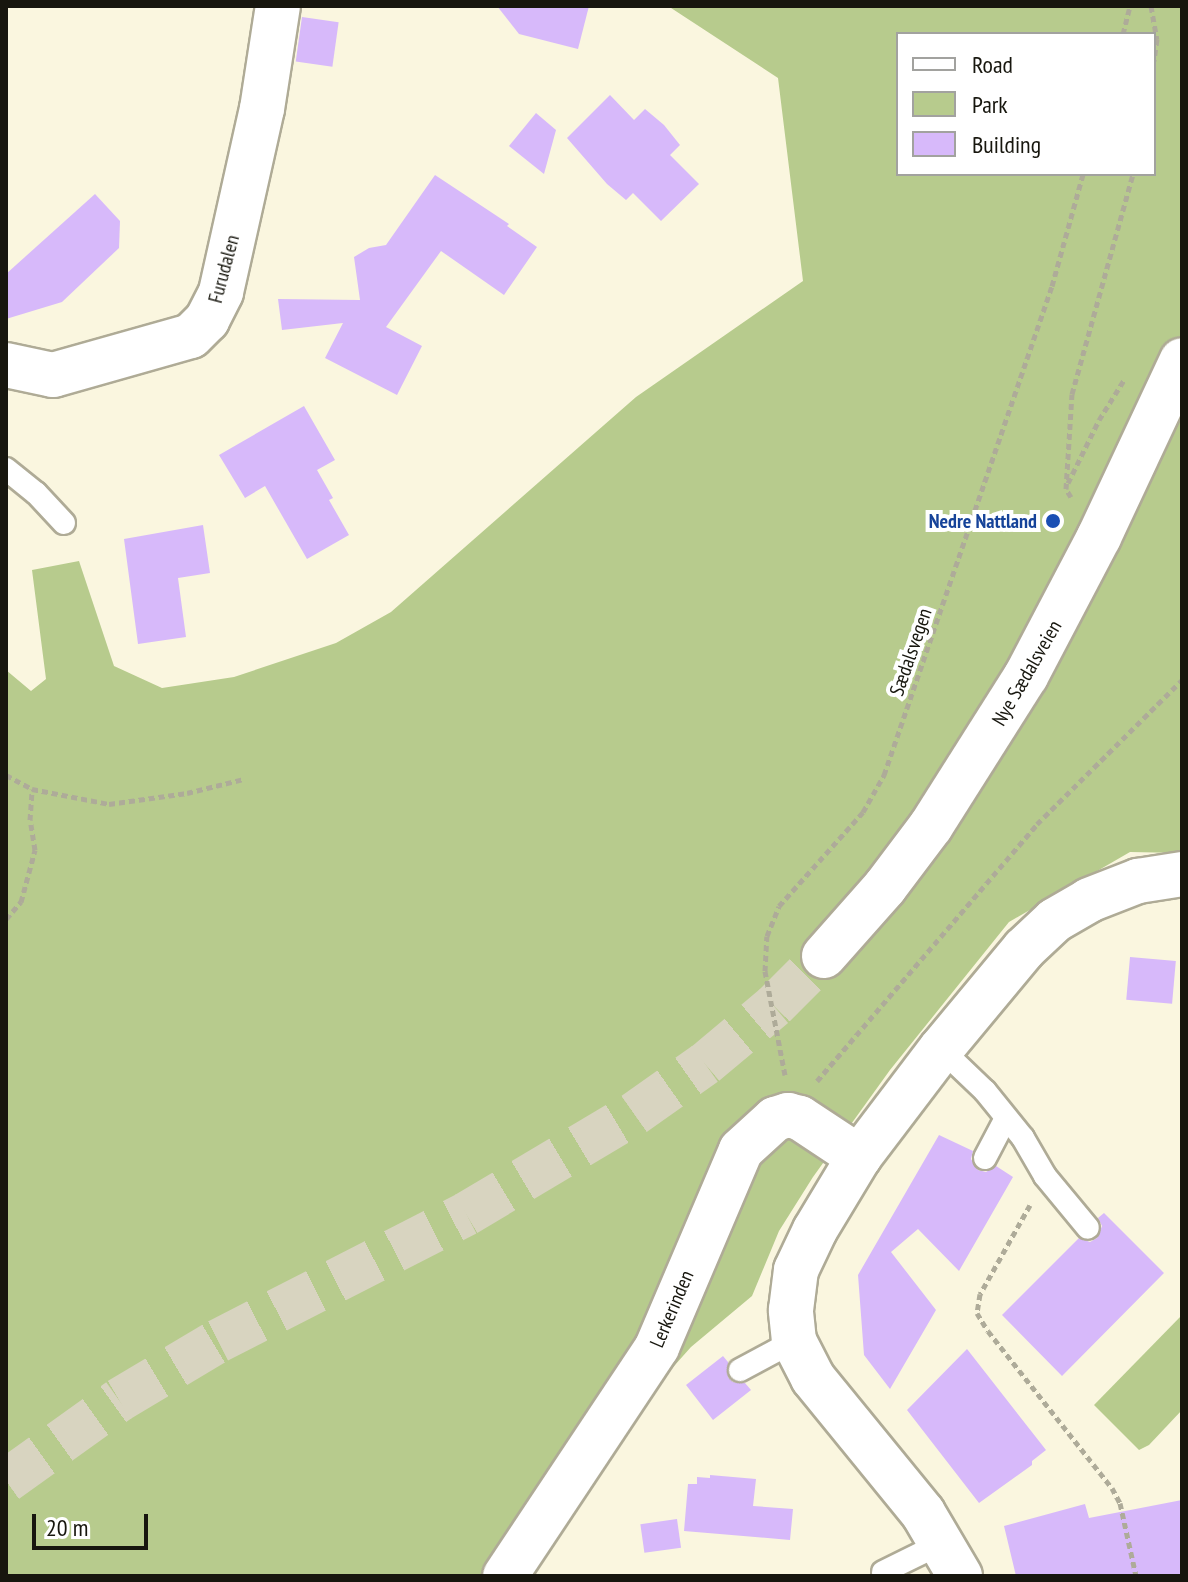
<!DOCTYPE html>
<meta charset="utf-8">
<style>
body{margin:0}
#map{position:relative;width:1188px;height:1582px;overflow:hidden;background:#faf6df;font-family:"PT Sans Narrow",sans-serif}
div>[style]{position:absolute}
.green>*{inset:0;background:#b7cb8d}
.building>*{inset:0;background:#d7b9fa;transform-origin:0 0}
.secondary-tunnel>*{height:44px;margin-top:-22px;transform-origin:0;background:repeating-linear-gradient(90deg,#d8d4c0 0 44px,transparent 0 66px)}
.path>*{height:5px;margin-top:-2.5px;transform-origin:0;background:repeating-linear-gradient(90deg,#aeab99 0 6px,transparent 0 10px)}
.roads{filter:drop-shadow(2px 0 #afab96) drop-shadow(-2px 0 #afab96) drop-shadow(0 2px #afab96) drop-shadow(0 -2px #afab96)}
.lane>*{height:22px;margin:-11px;padding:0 11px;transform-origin:11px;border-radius:11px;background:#fff}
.street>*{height:44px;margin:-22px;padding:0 22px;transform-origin:22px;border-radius:22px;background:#fff}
.secondary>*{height:44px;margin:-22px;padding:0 22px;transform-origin:22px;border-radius:22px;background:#fff}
.dots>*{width:22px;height:22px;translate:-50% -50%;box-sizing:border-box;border:4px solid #fff;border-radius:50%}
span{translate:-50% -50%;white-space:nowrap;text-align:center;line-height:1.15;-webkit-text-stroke:8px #fff;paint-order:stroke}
.street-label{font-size:20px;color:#17160e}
.transit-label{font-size:20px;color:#164399;font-weight:700}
.right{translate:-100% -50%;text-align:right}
.frame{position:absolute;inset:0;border:8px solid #17160e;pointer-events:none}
.legend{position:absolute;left:896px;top:32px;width:260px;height:144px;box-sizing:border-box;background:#fff;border:2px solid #a2a29f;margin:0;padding:10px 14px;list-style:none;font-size:24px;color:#17160e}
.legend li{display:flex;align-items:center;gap:16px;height:40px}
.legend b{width:40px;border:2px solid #a2a29f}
.scale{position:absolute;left:32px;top:1514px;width:116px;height:36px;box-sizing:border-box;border:4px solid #17160e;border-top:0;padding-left:10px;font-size:24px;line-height:28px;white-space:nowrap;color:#17160e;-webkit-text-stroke:6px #fff;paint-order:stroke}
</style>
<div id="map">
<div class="green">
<div style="clip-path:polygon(evenodd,668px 6px,1182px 6px,1182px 853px,1130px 852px,1009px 922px,890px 1070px,813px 1177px,779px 1231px,752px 1296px,691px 1347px,487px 1576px,6px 1576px,6px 670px,31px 691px,46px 679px,32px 570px,79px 561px,114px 666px,162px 688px,234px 677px,336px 643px,391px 612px,636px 397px,803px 281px,778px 78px,668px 6px,898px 34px,1154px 34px,1154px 174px,898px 174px,898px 34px)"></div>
<div style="clip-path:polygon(1182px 1315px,1182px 1410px,1149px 1445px,1139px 1450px,1094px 1405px)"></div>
</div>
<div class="building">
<div style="clip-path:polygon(497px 6px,589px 6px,578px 49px,519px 34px)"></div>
<div style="left:302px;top:17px;width:37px;height:45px;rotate:8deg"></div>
<div style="clip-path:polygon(610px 95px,634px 120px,645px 109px,664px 125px,680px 145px,670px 155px,699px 184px,661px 221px,633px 193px,626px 200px,607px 184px,567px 138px)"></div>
<div style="clip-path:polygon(536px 113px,556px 130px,544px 174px,509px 146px)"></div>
<div style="clip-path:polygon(435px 175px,509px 224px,507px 226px,537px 247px,504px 295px,441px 251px,386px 327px,422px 346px,397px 395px,325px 358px,343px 323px,282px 330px,278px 299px,360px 300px,354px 257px,369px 248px,386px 245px)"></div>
<div style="clip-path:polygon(95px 194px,120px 221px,119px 248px,62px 302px,6px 319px,6px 274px)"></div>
<div style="clip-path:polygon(304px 406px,335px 460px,317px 470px,333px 498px,329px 500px,349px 535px,307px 559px,265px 486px,245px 498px,219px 455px)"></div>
<div style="clip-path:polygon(203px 525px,210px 573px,178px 578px,186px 637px,138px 644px,124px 539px)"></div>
<div style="left:1130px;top:957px;width:46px;height:43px;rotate:5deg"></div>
<div style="clip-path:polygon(939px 1135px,973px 1151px,971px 1159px,978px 1170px,986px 1172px,996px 1166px,1013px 1177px,959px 1271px,918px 1229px,891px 1252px,936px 1310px,890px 1389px,864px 1355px,858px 1275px)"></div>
<div style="clip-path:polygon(1104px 1213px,1164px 1273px,1062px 1376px,1002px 1315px,1079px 1238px,1090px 1242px,1097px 1238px,1102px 1226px,1098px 1218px)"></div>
<div style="clip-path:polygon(967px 1349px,1046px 1450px,1032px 1461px,1032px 1465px,979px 1503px,907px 1410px)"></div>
<div style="clip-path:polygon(723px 1356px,728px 1362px,728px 1377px,733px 1382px,745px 1383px,751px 1390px,713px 1420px,686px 1385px)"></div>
<div style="clip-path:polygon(710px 1475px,756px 1479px,753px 1506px,793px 1509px,790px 1540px,684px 1531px,688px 1484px,697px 1484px,697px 1477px,710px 1478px)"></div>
<div style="clip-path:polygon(1182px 1500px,1182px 1576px,1016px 1576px,1004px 1526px,1085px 1504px,1089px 1518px)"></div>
<div style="left:677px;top:1519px;width:29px;height:37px;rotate:82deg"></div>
</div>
<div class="secondary-tunnel">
<div style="left:6px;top:1481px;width:139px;rotate:-35.6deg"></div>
<div style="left:119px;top:1400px;width:115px;rotate:-30.8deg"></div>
<div style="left:218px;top:1341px;width:279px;rotate:-27.1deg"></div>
<div style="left:466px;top:1214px;width:196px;rotate:-30.8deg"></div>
<div style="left:634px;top:1114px;width:87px;rotate:-35.2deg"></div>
<div style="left:705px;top:1064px;width:90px;rotate:-40deg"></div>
<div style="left:774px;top:1006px;width:71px;rotate:-45deg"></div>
</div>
<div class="path">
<div style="left:1151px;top:6px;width:34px;rotate:80deg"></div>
<div style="left:1157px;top:39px;width:22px;rotate:98deg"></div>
<div style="left:1123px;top:34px;width:29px;rotate:-76deg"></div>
<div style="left:1068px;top:483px;width:70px;rotate:-63.8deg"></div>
<div style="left:1099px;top:420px;width:47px;rotate:-58deg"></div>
<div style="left:1071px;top:497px;width:9px;rotate:-122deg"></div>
<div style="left:1066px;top:489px;width:95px;rotate:-86.4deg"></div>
<div style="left:1072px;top:394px;width:228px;rotate:-74.5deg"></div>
<div style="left:6px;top:775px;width:30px;rotate:28deg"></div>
<div style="left:32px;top:789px;width:78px;rotate:11deg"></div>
<div style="left:109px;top:804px;width:79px;rotate:-8deg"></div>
<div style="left:187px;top:793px;width:59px;rotate:-13.8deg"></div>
<div style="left:6px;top:919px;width:23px;rotate:-49deg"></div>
<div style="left:21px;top:902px;width:54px;rotate:-74.9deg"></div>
<div style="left:35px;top:850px;width:30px;rotate:-99deg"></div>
<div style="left:30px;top:820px;width:31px;rotate:-86deg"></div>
<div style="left:785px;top:1075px;width:106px;rotate:-100.9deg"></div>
<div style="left:765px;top:971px;width:35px;rotate:-87deg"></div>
<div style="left:767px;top:936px;width:32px;rotate:-68deg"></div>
<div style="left:779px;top:906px;width:126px;rotate:-48.2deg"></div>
<div style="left:863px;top:812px;width:43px;rotate:-60.4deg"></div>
<div style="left:884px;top:775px;width:517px;rotate:-71.04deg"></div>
<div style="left:1052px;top:286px;width:116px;rotate:-74.5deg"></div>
<div style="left:817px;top:1081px;width:338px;rotate:-49.4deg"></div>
<div style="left:1037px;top:824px;width:204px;rotate:-44.8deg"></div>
<div style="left:1030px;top:1205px;width:102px;rotate:119.3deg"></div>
<div style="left:980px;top:1294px;width:19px;rotate:99deg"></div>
<div style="left:977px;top:1313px;width:21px;rotate:59deg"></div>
<div style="left:988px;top:1331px;width:200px;rotate:51.7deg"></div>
<div style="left:1112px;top:1488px;width:17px;rotate:62deg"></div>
<div style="left:1120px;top:1503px;width:75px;rotate:77.6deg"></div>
</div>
<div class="roads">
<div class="lane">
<div style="left:6px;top:469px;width:38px;rotate:39deg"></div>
<div style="left:36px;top:493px;width:41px;rotate:47deg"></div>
<div style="left:941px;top:1049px;width:61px;rotate:43.7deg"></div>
<div style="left:985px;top:1091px;width:60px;rotate:51deg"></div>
<div style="left:1023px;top:1138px;width:44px;rotate:59.9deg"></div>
<div style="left:1045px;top:1176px;width:67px;rotate:50.4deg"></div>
<div style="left:985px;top:1158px;width:43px;rotate:-62.2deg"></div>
<div style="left:740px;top:1370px;width:61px;rotate:-28.2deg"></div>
<div style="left:883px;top:1572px;width:66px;rotate:-26.2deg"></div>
</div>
<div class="street">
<div style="left:6px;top:365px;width:48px;rotate:12deg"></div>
<div style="left:53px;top:375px;width:143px;rotate:-15.8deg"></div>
<div style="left:191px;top:336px;width:23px;rotate:-45deg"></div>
<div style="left:207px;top:320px;width:31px;rotate:-63deg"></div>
<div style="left:221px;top:292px;width:188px;rotate:-77.4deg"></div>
<div style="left:262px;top:109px;width:104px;rotate:-81.2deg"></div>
<div style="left:505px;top:1576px;width:275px;rotate:-56.4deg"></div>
<div style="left:657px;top:1347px;width:214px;rotate:-66.9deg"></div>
<div style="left:741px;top:1150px;width:46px;rotate:-42.4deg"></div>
<div style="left:775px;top:1119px;width:14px;rotate:-17deg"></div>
<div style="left:788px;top:1115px;width:12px;rotate:14deg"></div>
<div style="left:800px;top:1118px;width:71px;rotate:33.5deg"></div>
<div style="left:960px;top:1576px;width:73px;rotate:-120.4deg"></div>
<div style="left:923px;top:1513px;width:174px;rotate:-129.2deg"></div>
<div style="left:813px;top:1378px;width:42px;rotate:-117.2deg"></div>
<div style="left:794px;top:1341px;width:31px;rotate:-96deg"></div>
<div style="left:791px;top:1310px;width:40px;rotate:-82.9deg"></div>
<div style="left:796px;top:1270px;width:44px;rotate:-64.6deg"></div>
<div style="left:815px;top:1230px;width:85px;rotate:-58.9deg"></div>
<div style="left:859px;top:1157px;width:136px;rotate:-52.8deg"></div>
<div style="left:941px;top:1049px;width:130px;rotate:-50.3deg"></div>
<div style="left:1024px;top:949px;width:42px;rotate:-43.1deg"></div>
<div style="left:1055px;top:920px;width:39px;rotate:-30deg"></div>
<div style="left:1089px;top:900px;width:53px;rotate:-21.2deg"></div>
<div style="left:1138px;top:881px;width:45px;rotate:-9deg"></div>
</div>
<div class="secondary">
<div style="left:824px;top:956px;width:92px;rotate:-48.5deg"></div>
<div style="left:885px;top:887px;width:76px;rotate:-53deg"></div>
<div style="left:931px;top:826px;width:178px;rotate:-57.7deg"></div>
<div style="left:1026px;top:676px;width:157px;rotate:-62.3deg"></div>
<div style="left:1099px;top:537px;width:195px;rotate:-64.9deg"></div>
</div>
</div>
<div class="dots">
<div style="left:1053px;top:521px;background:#1a4fb4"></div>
</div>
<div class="street-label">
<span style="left:224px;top:269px;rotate:-75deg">Furudalen</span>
<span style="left:911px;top:652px;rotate:-71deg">Sædalsvegen</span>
<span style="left:1027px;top:673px;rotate:-60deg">Nye Sædalsveien</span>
<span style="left:672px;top:1309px;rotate:-67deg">Lerkerinden</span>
</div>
<div class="transit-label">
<span class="right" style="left:1037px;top:521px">Nedre Nattland</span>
</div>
<div class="frame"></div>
<ul class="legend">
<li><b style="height:10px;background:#fff"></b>Road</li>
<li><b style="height:22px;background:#b7cb8d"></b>Park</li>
<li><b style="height:22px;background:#d7b9fa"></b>Building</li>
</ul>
<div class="scale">20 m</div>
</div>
